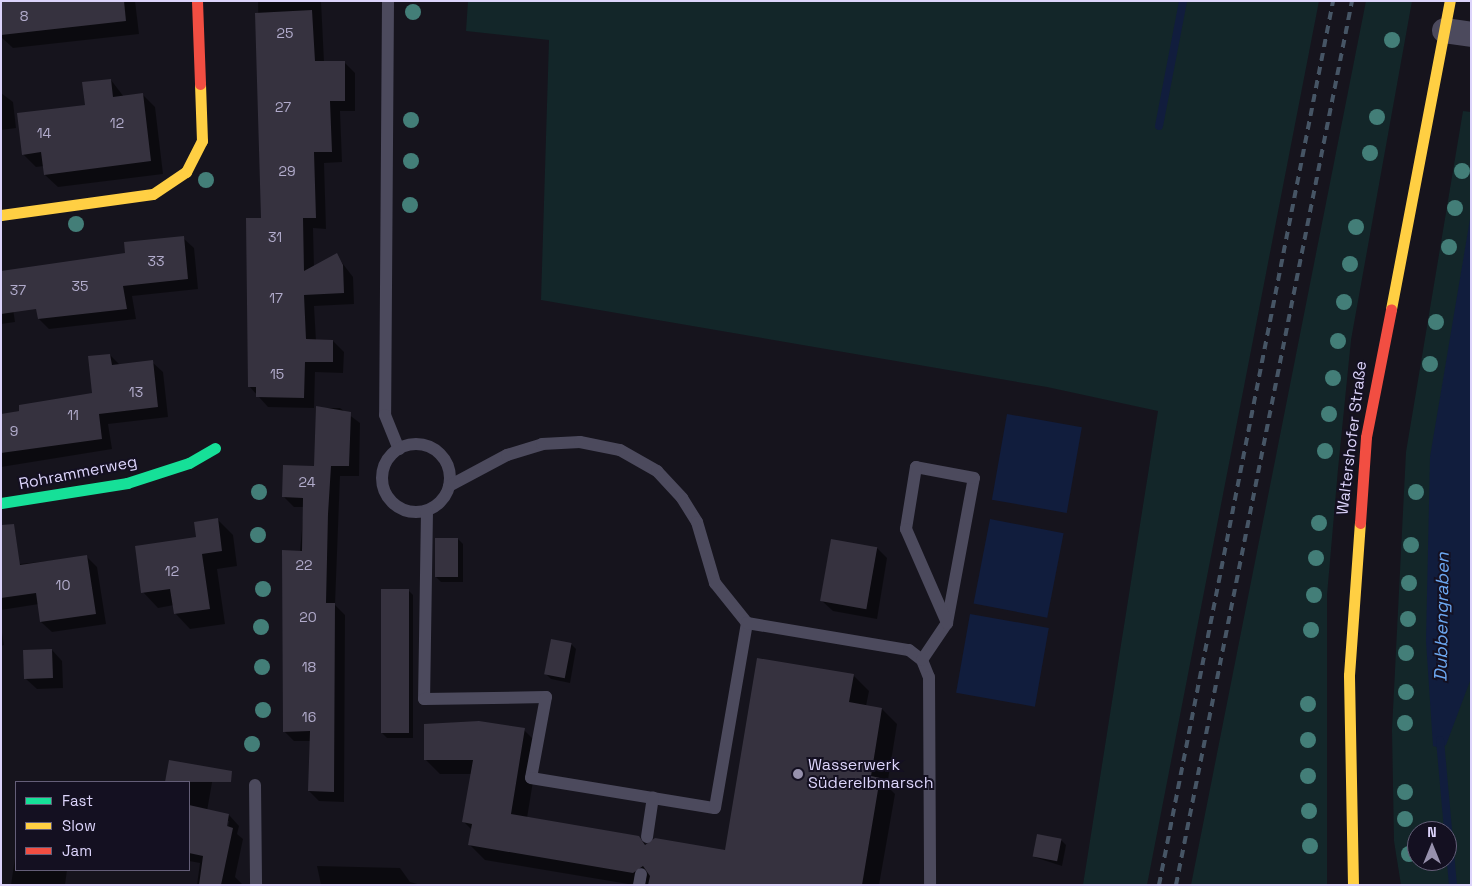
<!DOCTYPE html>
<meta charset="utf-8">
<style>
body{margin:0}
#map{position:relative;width:1472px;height:886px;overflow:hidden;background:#16141d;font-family:"Space Grotesk",sans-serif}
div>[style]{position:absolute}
.green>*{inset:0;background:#132629}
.water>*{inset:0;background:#111d3d;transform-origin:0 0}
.shadow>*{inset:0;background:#0007}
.stream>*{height:8px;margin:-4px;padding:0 4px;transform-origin:4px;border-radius:4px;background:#111d3d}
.building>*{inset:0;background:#36323f;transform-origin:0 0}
.lane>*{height:12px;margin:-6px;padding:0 6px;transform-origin:6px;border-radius:6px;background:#4c4a5d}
.lane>.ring{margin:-6px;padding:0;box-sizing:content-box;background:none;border:12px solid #4c4a5d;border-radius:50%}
.street>*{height:25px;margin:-12.5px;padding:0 12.5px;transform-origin:12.5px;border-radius:12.5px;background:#4c4a5d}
.fast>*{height:11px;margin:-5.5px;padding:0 5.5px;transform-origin:5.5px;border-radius:5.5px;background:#16e098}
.slow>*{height:11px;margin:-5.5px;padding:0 5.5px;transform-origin:5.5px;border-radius:5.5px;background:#ffcf43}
.jam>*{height:11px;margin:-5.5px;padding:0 5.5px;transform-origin:5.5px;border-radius:5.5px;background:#f24e42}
.rail>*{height:4px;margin-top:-2px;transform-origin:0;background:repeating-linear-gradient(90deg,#465565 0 8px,transparent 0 14px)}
.trees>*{width:16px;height:16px;margin:-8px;border-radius:50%;background:#437e78}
.dots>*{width:14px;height:14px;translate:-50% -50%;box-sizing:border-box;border:2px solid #141021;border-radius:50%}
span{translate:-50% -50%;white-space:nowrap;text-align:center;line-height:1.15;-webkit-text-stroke:4px #141021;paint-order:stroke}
.number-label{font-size:14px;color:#b2accc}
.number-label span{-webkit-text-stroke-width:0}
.street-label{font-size:16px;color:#dcd4fb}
.poi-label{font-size:16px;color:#dcd4fb}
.left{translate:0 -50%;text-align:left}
.water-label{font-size:18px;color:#6ca7f1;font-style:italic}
.frame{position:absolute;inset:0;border:2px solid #dcd4fb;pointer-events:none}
.legend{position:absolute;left:15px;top:781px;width:175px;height:90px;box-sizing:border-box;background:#141021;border:1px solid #645e78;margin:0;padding:6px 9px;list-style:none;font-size:15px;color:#dcd4fb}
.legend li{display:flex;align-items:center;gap:10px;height:25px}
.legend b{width:25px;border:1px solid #645e78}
.north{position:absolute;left:1407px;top:821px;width:50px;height:50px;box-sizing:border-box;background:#141021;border:1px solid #645e78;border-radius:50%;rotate:0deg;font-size:14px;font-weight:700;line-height:20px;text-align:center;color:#dcd4fb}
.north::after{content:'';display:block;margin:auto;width:18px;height:22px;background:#9791ad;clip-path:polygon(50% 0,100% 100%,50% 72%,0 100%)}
</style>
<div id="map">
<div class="green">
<div style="clip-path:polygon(468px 1px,1319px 1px,1147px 885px,1083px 885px,1158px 411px,1047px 387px,541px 300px,549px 40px,466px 31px)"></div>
<div style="clip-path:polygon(1366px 1px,1412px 1px,1351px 340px,1338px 469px,1327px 595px,1327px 885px,1191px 885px)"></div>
<div style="clip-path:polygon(evenodd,1463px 111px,1471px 112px,1471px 885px,1401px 885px,1394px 841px,1392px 730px,1406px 452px,1463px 111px,1417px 831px,1447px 831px,1447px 861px,1417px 861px,1417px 831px)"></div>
</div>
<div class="water">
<div style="clip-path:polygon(1471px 213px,1470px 681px,1446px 745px,1440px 748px,1433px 746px,1426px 641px,1430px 457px)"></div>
<div style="left:1007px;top:414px;width:76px;height:87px;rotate:10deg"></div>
<div style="left:990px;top:519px;width:75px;height:86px;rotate:11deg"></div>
<div style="left:970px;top:614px;width:80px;height:80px;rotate:10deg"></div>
</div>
<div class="shadow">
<div style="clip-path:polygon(1px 1px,135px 1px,139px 34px,13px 48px,1px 37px)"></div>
<div style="clip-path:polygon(258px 1px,321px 1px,324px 62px,344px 62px,355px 73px,355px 111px,340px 111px,342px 162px,324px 163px,326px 229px,313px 228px,314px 267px,336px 255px,353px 277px,354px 304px,314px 306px,316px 341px,333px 341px,344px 352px,343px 373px,315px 372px,314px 408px,268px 407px,249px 386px,262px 219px)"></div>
<div style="clip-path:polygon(111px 80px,124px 97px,142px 94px,155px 107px,163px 174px,58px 187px,45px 175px,44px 166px,36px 167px,23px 154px,87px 106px)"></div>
<div style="clip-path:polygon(1px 93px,13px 102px,16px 128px,1px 130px)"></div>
<div style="clip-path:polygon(183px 238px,194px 248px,198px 289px,132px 296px,136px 319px,49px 329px,39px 319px,36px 267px,126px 254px)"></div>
<div style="clip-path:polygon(1px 275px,9px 283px,15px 322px,1px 324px)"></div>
<div style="clip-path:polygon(110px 355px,120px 365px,152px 362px,163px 372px,168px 417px,108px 424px,112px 449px,1px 467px,1px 415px,94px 394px)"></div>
<div style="clip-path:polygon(317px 408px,340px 408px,360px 423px,359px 476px,340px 476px,335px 605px,345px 615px,344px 802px,319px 801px,309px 791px,310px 741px,294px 741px,284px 731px,304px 507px,294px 507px,284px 497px,315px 467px)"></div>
<div style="clip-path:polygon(217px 519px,233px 535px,237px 566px,217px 569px,225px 624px,190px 629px,175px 613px,174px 605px,158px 608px,143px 592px)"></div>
<div style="clip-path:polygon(458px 539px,463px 544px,463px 582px,441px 582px,436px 577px)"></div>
<div style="clip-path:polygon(877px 548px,887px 558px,877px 619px,833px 611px,822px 601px)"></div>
<div style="clip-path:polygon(87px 557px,97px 567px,106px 624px,52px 632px,41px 622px,39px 604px,1px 610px,1px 566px)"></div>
<div style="clip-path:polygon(408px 590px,413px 595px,413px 738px,387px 738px,382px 733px)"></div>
<div style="clip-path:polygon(1px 627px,4px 645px,1px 646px)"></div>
<div style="clip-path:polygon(571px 644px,576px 649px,570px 683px,551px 679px,546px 674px)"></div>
<div style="clip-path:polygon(52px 650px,62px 661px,63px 688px,37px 689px,26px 679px)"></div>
<div style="clip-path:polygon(854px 676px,869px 691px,866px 706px,882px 709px,897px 724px,887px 786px,895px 794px,879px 885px,634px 885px,485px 860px,470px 845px,472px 830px,464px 822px,472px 774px,440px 774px,425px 759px,524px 730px,539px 745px,527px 818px,638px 837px,647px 845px,726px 852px)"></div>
<div style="clip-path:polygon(evenodd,170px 762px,213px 777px,207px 811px,229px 815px,239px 826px,237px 834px,243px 839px,235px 877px,243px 885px,197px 885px,200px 863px,189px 861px,189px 782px,167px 782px,170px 762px,226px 821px,229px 821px,227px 833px,226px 821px)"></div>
<div style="clip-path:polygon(1061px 840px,1066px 845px,1062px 866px,1034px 857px)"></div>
<div style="clip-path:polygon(16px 851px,16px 870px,67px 870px,65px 885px,11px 885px)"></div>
<div style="clip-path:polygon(317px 866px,400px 868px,410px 882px,421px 885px,321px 885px)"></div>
</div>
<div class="stream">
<div style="left:1159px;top:126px;width:127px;rotate:-79.1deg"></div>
<div style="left:1440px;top:740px;width:146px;rotate:84.9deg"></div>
</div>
<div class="building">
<div style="clip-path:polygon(1px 1px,124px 1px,126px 21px,1px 35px)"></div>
<div style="clip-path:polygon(312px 10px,315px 61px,345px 61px,345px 101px,330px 101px,332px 152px,314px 152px,316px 218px,303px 218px,304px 271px,337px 253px,343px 265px,344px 293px,304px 295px,306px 339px,333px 340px,333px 362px,305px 362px,304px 398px,256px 397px,256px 387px,248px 387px,246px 218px,261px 218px,255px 13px)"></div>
<div style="clip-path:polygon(111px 79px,113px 97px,143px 93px,151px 161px,44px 175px,41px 152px,22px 155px,17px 113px,85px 105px,82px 82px)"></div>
<div style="clip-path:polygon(184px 236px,188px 279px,123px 286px,127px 309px,38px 319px,36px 309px,1px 314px,1px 271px,125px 253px,124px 242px)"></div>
<div style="clip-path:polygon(110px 354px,112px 365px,153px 360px,158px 407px,99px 414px,102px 439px,1px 453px,1px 414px,19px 411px,19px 405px,92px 393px,88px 356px)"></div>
<div style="clip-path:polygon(316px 406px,351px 412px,349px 466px,331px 466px,328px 514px,326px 603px,335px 603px,334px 792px,308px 791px,310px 731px,283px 732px,282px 550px,302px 551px,303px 498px,282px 497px,283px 465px,314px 466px)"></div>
<div style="clip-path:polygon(218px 518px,222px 551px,202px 554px,210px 609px,174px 614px,170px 589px,141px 593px,135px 546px,196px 537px,194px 522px)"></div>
<div style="clip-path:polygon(14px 524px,20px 565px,87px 555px,96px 614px,40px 622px,36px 593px,1px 598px,1px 525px)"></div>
<div style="left:435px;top:538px;width:23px;height:39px"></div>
<div style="left:831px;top:539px;width:47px;height:63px;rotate:10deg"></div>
<div style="left:381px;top:589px;width:28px;height:144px"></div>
<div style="left:551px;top:639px;width:21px;height:36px;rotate:11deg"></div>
<div style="left:52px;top:649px;width:29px;height:29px;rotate:88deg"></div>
<div style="clip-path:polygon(757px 658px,854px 674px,849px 702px,882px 708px,871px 776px,880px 778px,862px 885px,648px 885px,650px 876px,643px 866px,633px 873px,468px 845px,472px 824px,462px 822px,473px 760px,424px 760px,424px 724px,479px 721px,525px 728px,511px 814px,639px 836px,645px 845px,655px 838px,725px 850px)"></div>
<div style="clip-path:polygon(169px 760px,232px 771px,231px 782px,165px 782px)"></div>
<div style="clip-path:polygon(189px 805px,229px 814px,227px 826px,233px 828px,221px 885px,199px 885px,203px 856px,189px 853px)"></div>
<div style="left:1037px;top:834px;width:25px;height:23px;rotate:11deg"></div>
</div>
<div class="lane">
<div style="left:388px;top:1px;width:414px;rotate:90.4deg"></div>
<div style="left:385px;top:415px;width:37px;rotate:68deg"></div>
<div class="ring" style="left:382px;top:444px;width:56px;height:56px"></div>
<div style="left:449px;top:486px;width:66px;rotate:-28.1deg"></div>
<div style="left:507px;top:455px;width:37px;rotate:-17deg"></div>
<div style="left:542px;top:444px;width:38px;rotate:-3deg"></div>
<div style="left:580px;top:442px;width:41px;rotate:11.3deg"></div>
<div style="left:620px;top:450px;width:43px;rotate:29.6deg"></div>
<div style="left:657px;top:471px;width:37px;rotate:47deg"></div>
<div style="left:682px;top:498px;width:28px;rotate:58deg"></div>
<div style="left:697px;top:522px;width:64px;rotate:73.6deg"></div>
<div style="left:715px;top:583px;width:51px;rotate:51.3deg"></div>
<div style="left:427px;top:511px;width:188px;rotate:90.9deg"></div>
<div style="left:424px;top:699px;width:122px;rotate:-0.9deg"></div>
<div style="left:546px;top:697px;width:82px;rotate:100.5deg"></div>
<div style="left:531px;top:778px;width:186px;rotate:9.3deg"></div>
<div style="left:715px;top:808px;width:188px;rotate:-80.2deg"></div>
<div style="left:747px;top:623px;width:164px;rotate:9.5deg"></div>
<div style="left:909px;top:650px;width:16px;rotate:38deg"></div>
<div style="left:922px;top:660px;width:18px;rotate:68deg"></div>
<div style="left:929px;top:677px;width:208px;rotate:89.7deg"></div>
<div style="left:922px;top:660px;width:45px;rotate:-56deg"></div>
<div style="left:947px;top:623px;width:147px;rotate:-79.5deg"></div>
<div style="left:974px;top:478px;width:59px;rotate:-169.3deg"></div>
<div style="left:916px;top:467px;width:63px;rotate:99.2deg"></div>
<div style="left:906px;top:529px;width:103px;rotate:66.4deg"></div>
<div style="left:255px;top:785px;width:100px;rotate:89.4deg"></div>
<div style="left:647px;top:837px;width:40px;rotate:-81.5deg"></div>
<div style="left:639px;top:885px;width:11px;rotate:-80deg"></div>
</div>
<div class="street">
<div style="left:1444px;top:30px;width:27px;rotate:8deg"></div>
</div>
<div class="fast">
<div style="left:1px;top:503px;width:128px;rotate:-9deg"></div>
<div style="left:127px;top:483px;width:65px;rotate:-17.9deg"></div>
<div style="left:189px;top:463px;width:30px;rotate:-30deg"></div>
</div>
<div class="slow">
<div style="left:1px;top:215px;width:153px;rotate:-7.9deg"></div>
<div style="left:153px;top:194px;width:40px;rotate:-34deg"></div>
<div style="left:186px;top:172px;width:35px;rotate:-63deg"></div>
<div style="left:202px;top:141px;width:57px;rotate:-92deg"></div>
<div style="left:1391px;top:309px;width:314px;rotate:-79.2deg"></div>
<div style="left:1353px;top:885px;width:210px;rotate:-91.1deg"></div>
<div style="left:1349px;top:675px;width:152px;rotate:-85.9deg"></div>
</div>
<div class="jam">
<div style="left:197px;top:1px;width:83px;rotate:87.9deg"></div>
<div style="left:1360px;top:523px;width:86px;rotate:-86deg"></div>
<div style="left:1366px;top:437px;width:130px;rotate:-78.9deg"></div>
</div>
<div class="rail">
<div style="left:1159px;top:885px;width:901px;rotate:-78.86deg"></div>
<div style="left:1176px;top:885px;width:901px;rotate:-78.74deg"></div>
</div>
<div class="trees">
<div style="left:413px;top:12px"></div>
<div style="left:1392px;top:40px"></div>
<div style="left:1377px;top:117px"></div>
<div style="left:411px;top:120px"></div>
<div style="left:1370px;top:153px"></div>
<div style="left:411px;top:161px"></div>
<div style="left:1462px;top:171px"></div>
<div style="left:206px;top:180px"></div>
<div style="left:410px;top:205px"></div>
<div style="left:1455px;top:208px"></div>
<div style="left:76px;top:224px"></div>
<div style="left:1356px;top:227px"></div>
<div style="left:1449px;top:247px"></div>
<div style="left:1350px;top:264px"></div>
<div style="left:1344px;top:302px"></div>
<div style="left:1436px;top:322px"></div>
<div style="left:1338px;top:341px"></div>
<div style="left:1430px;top:364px"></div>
<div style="left:1333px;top:378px"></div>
<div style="left:1329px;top:414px"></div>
<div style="left:1325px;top:451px"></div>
<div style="left:259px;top:492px"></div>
<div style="left:1416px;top:492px"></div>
<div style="left:1319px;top:523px"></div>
<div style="left:258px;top:535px"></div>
<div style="left:1411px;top:545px"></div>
<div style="left:1316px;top:558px"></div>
<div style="left:1409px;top:583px"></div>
<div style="left:263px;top:589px"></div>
<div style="left:1314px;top:595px"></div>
<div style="left:1408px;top:619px"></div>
<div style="left:261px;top:627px"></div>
<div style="left:1311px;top:630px"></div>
<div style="left:1406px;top:653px"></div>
<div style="left:262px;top:667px"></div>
<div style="left:1406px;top:692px"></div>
<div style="left:1308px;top:704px"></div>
<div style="left:263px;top:710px"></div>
<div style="left:1405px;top:723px"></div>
<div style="left:1308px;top:740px"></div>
<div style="left:252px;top:744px"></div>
<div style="left:1308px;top:776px"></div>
<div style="left:1405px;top:792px"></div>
<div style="left:1309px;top:811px"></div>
<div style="left:1405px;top:819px"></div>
<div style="left:1310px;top:846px"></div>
<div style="left:1409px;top:854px"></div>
</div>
<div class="dots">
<div style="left:798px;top:774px;background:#9791ad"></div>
</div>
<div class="number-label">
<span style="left:24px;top:16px">8</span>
<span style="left:285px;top:33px">25</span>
<span style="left:283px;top:107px">27</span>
<span style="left:117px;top:123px">12</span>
<span style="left:44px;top:133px">14</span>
<span style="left:287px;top:171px">29</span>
<span style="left:275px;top:237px">31</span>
<span style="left:156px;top:261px">33</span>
<span style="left:80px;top:286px">35</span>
<span style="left:18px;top:290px">37</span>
<span style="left:276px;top:298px">17</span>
<span style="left:277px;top:374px">15</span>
<span style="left:136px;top:392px">13</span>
<span style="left:73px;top:415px">11</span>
<span style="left:14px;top:431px">9</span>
<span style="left:307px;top:482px">24</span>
<span style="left:304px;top:565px">22</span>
<span style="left:172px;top:571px">12</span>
<span style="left:63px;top:585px">10</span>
<span style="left:308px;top:617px">20</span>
<span style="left:309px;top:667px">18</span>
<span style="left:309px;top:717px">16</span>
</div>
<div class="street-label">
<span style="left:1352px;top:438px;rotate:-83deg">Waltershofer Straße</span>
<span style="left:78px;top:473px;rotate:-11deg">Rohrammerweg</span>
</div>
<div class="poi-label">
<span class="left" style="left:808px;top:774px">Wasserwerk<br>Süderelbmarsch</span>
</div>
<div class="water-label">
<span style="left:1442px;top:617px;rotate:-89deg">Dubbengraben</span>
</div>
<div class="frame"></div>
<ul class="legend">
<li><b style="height:6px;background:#16e098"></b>Fast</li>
<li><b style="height:6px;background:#ffcf43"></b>Slow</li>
<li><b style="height:6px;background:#f24e42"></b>Jam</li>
</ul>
<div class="north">N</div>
</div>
